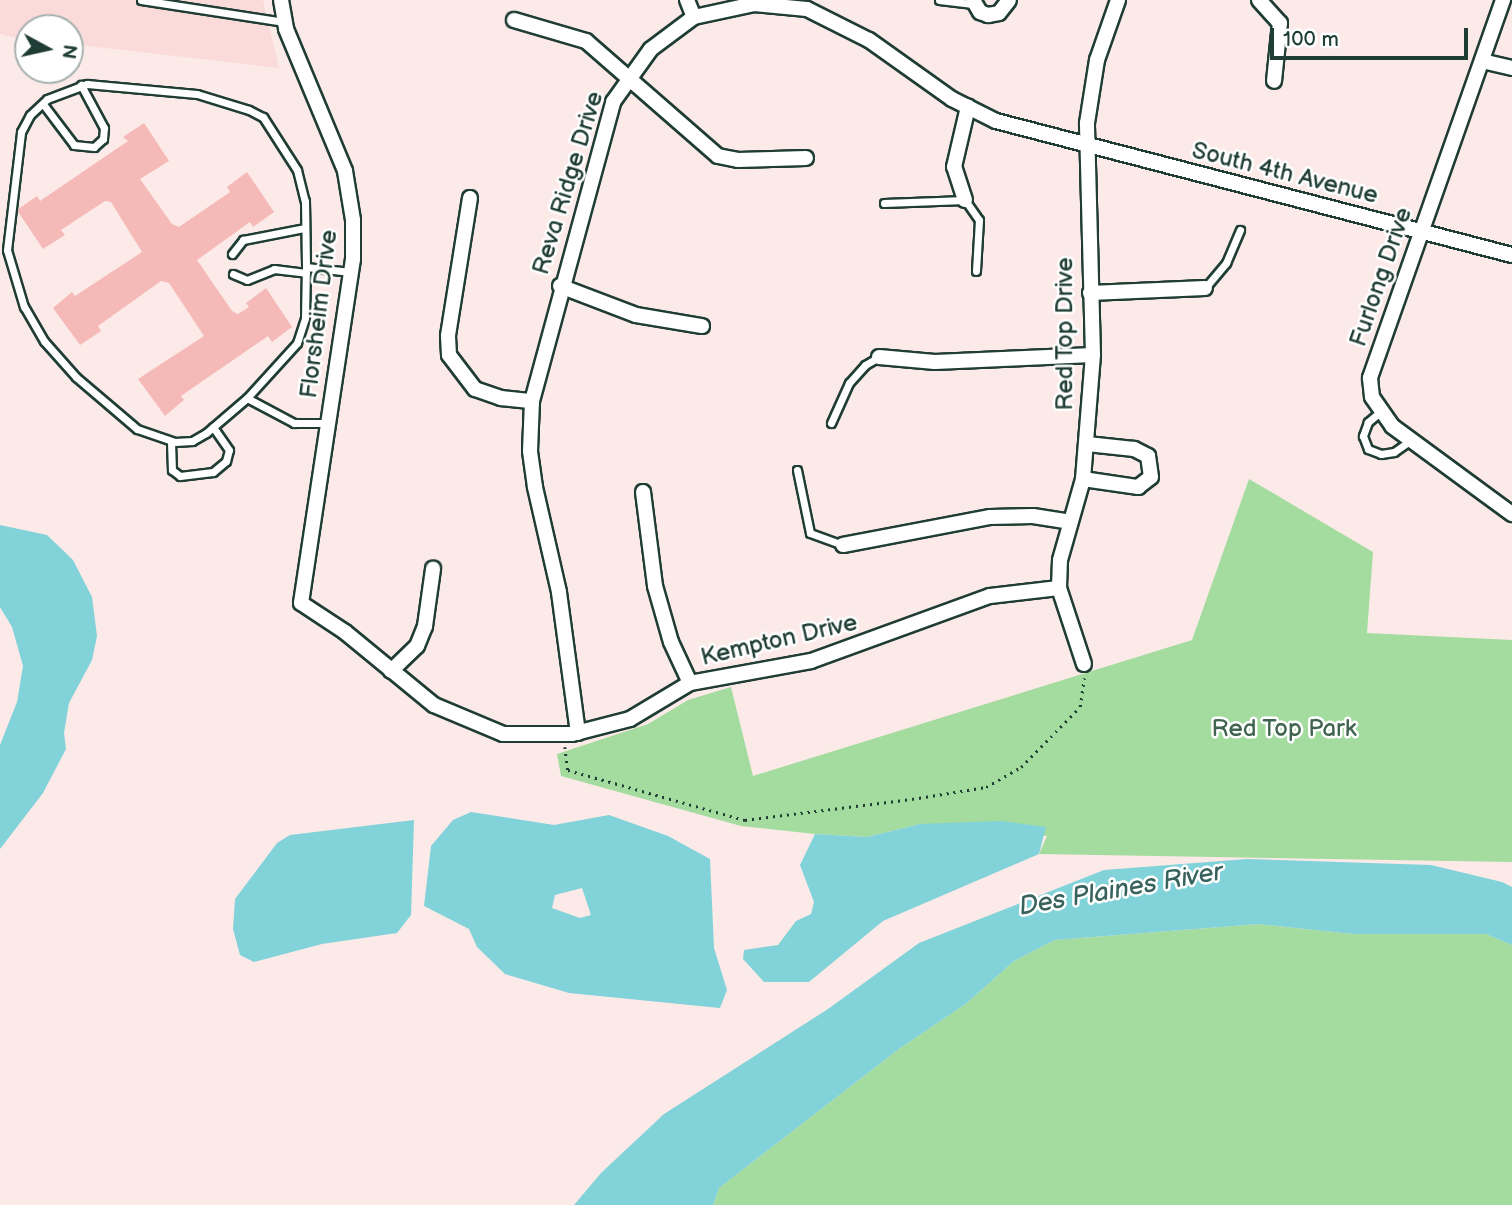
<!DOCTYPE html>
<style>
body{margin:0}
#map{position:relative;width:1512px;height:1205px;overflow:hidden;background:#fceae9;font-family:"Balsamiq Sans",sans-serif}
div>[style]{position:absolute}
.built>*{inset:0;background:#fadbda}
.green>*{inset:0;background:#a4db9f}
.water>*{inset:0;background:#81d2d9}
.building>*{inset:0;background:#f5b9b7}
.path>*{height:2.5px;margin-top:-1.25px;transform-origin:0;background:repeating-linear-gradient(90deg,#1f3d34 0 2px,transparent 0 7px)}
.roads{filter:drop-shadow(2px 0 #1f3d34) drop-shadow(-2px 0 #1f3d34) drop-shadow(0 2px #1f3d34) drop-shadow(0 -2px #1f3d34)}
.service>*{height:7px;margin:-3.5px;padding:0 3.5px;transform-origin:3.5px;border-radius:3.5px;background:#fff}
.minor>*{height:14px;margin:-7px;padding:0 7px;transform-origin:7px;border-radius:7px;background:#fff}
span{translate:-50% -50%;white-space:nowrap;text-align:center;line-height:1.15;-webkit-text-stroke:5px #fff;paint-order:stroke}
.street-label{font-size:24px;color:#1f3d34}
.park-label{font-size:24px;color:#40644f}
.water-label{font-size:26px;color:#38625d;font-style:italic}
.north{position:absolute;left:14px;top:14px;width:70px;height:70px;box-sizing:border-box;background:#fff;border:2px solid #a5b1ae;border-radius:50%;rotate:98deg;font-size:19px;font-weight:700;line-height:28px;text-align:center;color:#1f3d34}
.north::after{content:'';display:block;margin:auto;width:24px;height:32px;background:#1f3d34;clip-path:polygon(50% 0,100% 100%,50% 72%,0 100%)}
.scale{position:absolute;left:1270px;top:28px;width:198px;height:32px;box-sizing:border-box;border:4px solid #1f3d34;border-top:0;padding-left:9px;font-size:21px;line-height:24px;white-space:nowrap;color:#1f3d34;-webkit-text-stroke:5px #fff;paint-order:stroke}
</style>
<div id="map">
<div class="built">
<div style="clip-path:polygon(0 0,263px 0,279px 68px,70px 44px,70px 28px,28px 28px,28px 39px,12px 37px,0 34px)"></div>
</div>
<div class="green">
<div style="clip-path:polygon(1249px 479px,1373px 552px,1367px 633px,1512px 640px,1512px 862px,1039px 854px,1047px 836px,920px 824px,867px 837px,815px 834px,741px 826px,561px 776px,557px 754px,648px 724px,688px 700px,731px 687px,753px 776px,1192px 640px)"></div>
<div style="clip-path:polygon(1259px 924px,1353px 934px,1486px 934px,1512px 945px,1512px 1205px,713px 1205px,719px 1188px,899px 1049px,967px 1003px,1014px 961px,1055px 940px)"></div>
</div>
<div class="water">
<div style="clip-path:polygon(0 525px,47px 535px,73px 560px,92px 597px,97px 636px,92px 660px,69px 703px,64px 733px,66px 749px,43px 793px,0 849px,0 745px,17px 702px,23px 666px,12px 627px,0 607px)"></div>
<div style="clip-path:polygon(evenodd,471px 812px,554px 825px,609px 815px,668px 836px,710px 859px,714px 948px,727px 990px,720px 1008px,569px 993px,505px 974px,477px 947px,469px 929px,424px 906px,431px 846px,453px 820px,471px 812px,582px 888px,591px 915px,580px 918px,552px 908px,555px 895px,582px 888px)"></div>
<div style="clip-path:polygon(414px 820px,411px 915px,397px 933px,322px 944px,254px 962px,240px 955px,233px 929px,235px 899px,277px 843px,290px 835px)"></div>
<div style="clip-path:polygon(1001px 821px,1046px 827px,1039px 854px,883px 921px,809px 982px,764px 982px,743px 959px,744px 950px,778px 945px,796px 921px,811px 914px,814px 902px,800px 865px,815px 834px,867px 837px,920px 824px)"></div>
<div style="clip-path:polygon(1247px 859px,1431px 865px,1502px 882px,1512px 887px,1512px 945px,1486px 934px,1353px 934px,1259px 924px,1055px 940px,1014px 961px,967px 1003px,899px 1049px,719px 1188px,713px 1205px,574px 1205px,601px 1173px,664px 1114px,828px 1009px,919px 943px,1104px 870px)"></div>
</div>
<div class="building">
<div style="clip-path:polygon(144px 123px,169px 161px,140px 179px,172px 224px,179px 227px,230px 192px,227px 187px,247px 172px,274px 212px,253px 227px,250px 222px,197px 260px,232px 311px,238px 314px,249px 307px,246px 303px,266px 288px,292px 327px,272px 342px,268px 336px,181px 396px,184px 400px,165px 416px,138px 379px,204px 336px,169px 283px,161px 281px,98px 326px,101px 331px,80px 345px,53px 308px,72px 292px,75px 296px,142px 252px,111px 202px,105px 201px,61px 230px,65px 235px,43px 249px,17px 210px,37px 196px,40px 201px,128px 141px,123px 137px)"></div>
</div>
<div class="path">
<div style="left:565px;top:747px;width:23px;rotate:83deg"></div>
<div style="left:568px;top:770px;width:184px;rotate:15.8deg"></div>
<div style="left:745px;top:820px;width:168px;rotate:-7.2deg"></div>
<div style="left:912px;top:799px;width:75px;rotate:-9.2deg"></div>
<div style="left:986px;top:787px;width:40px;rotate:-29.7deg"></div>
<div style="left:1021px;top:767px;width:84px;rotate:-45.5deg"></div>
<div style="left:1080px;top:707px;width:29px;rotate:-82deg"></div>
</div>
<div class="roads">
<div class="service">
<div style="left:141px;top:0;width:145px;rotate:8.7deg"></div>
<div style="left:939px;top:0;width:34px;rotate:7deg"></div>
<div style="left:43px;top:104px;width:51px;rotate:52.9deg"></div>
<div style="left:74px;top:145px;width:20px;rotate:6deg"></div>
<div style="left:94px;top:147px;width:12px;rotate:-42deg"></div>
<div style="left:103px;top:139px;width:11px;rotate:-85deg"></div>
<div style="left:104px;top:128px;width:49px;rotate:-118.1deg"></div>
<div style="left:884px;top:203px;width:81px;rotate:-2.1deg"></div>
<div style="left:965px;top:200px;width:24px;rotate:55deg"></div>
<div style="left:979px;top:220px;width:51px;rotate:93.4deg"></div>
<div style="left:232px;top:254px;width:18px;rotate:-52deg"></div>
<div style="left:243px;top:240px;width:62px;rotate:-11.1deg"></div>
<div style="left:233px;top:274px;width:15px;rotate:23deg"></div>
<div style="left:247px;top:280px;width:29px;rotate:-22deg"></div>
<div style="left:274px;top:269px;width:32px;rotate:7deg"></div>
<div style="left:1205px;top:288px;width:33px;rotate:-50deg"></div>
<div style="left:1226px;top:263px;width:36px;rotate:-67deg"></div>
<div style="left:247px;top:398px;width:74px;rotate:-47.7deg"></div>
<div style="left:297px;top:343px;width:26px;rotate:-72deg"></div>
<div style="left:305px;top:318px;width:51px;rotate:-88.9deg"></div>
<div style="left:1380px;top:412px;width:16px;rotate:140deg"></div>
<div style="left:1368px;top:422px;width:15px;rotate:110deg"></div>
<div style="left:1363px;top:436px;width:14px;rotate:69deg"></div>
<div style="left:1368px;top:449px;width:14px;rotate:21deg"></div>
<div style="left:1381px;top:454px;width:13px;rotate:-9deg"></div>
<div style="left:1394px;top:452px;width:21px;rotate:-35deg"></div>
<div style="left:328px;top:423px;width:34px;rotate:180deg"></div>
<div style="left:294px;top:423px;width:53px;rotate:-152deg"></div>
<div style="left:247px;top:398px;width:54px;rotate:139.5deg"></div>
<div style="left:206px;top:433px;width:16px;rotate:150deg"></div>
<div style="left:192px;top:441px;width:17px;rotate:177deg"></div>
<div style="left:175px;top:442px;width:40px;rotate:-161.1deg"></div>
<div style="left:137px;top:429px;width:80px;rotate:-139.6deg"></div>
<div style="left:76px;top:377px;width:48px;rotate:-131.6deg"></div>
<div style="left:44px;top:341px;width:39px;rotate:-120deg"></div>
<div style="left:24px;top:307px;width:59px;rotate:-106.6deg"></div>
<div style="left:7px;top:250px;width:119px;rotate:-83.2deg"></div>
<div style="left:21px;top:132px;width:19px;rotate:-62deg"></div>
<div style="left:30px;top:115px;width:23px;rotate:-43deg"></div>
<div style="left:47px;top:99px;width:43px;rotate:-20.6deg"></div>
<div style="left:87px;top:84px;width:110px;rotate:5.2deg"></div>
<div style="left:197px;top:94px;width:54px;rotate:17.1deg"></div>
<div style="left:249px;top:110px;width:16px;rotate:27deg"></div>
<div style="left:263px;top:117px;width:63px;rotate:57.3deg"></div>
<div style="left:297px;top:170px;width:32px;rotate:76deg"></div>
<div style="left:305px;top:201px;width:66px;rotate:89.1deg"></div>
<div style="left:306px;top:267px;width:45px;rotate:6.3deg"></div>
<div style="left:831px;top:423px;width:44px;rotate:-65.8deg"></div>
<div style="left:849px;top:383px;width:24px;rotate:-48deg"></div>
<div style="left:865px;top:365px;width:16px;rotate:-30deg"></div>
<div style="left:171px;top:442px;width:28px;rotate:88deg"></div>
<div style="left:172px;top:470px;width:10px;rotate:37deg"></div>
<div style="left:180px;top:476px;width:33px;rotate:-7deg"></div>
<div style="left:213px;top:472px;width:17px;rotate:-40deg"></div>
<div style="left:226px;top:461px;width:11px;rotate:-75deg"></div>
<div style="left:229px;top:450px;width:28px;rotate:-125deg"></div>
<div style="left:797px;top:470px;width:64px;rotate:78.3deg"></div>
<div style="left:810px;top:533px;width:35px;rotate:20deg"></div>
</div>
<div class="minor">
<div style="left:281px;top:0;width:29px;rotate:80deg"></div>
<div style="left:286px;top:29px;width:154px;rotate:67.4deg"></div>
<div style="left:345px;top:171px;width:50px;rotate:80.7deg"></div>
<div style="left:353px;top:220px;width:39px;rotate:90deg"></div>
<div style="left:353px;top:259px;width:348px;rotate:98.6deg"></div>
<div style="left:301px;top:603px;width:53px;rotate:33.4deg"></div>
<div style="left:345px;top:632px;width:115px;rotate:39.4deg"></div>
<div style="left:434px;top:705px;width:75px;rotate:22.8deg"></div>
<div style="left:503px;top:734px;width:69px"></div>
<div style="left:572px;top:734px;width:60px;rotate:-14.5deg"></div>
<div style="left:630px;top:719px;width:70px;rotate:-31deg"></div>
<div style="left:690px;top:683px;width:123px;rotate:-10.3deg"></div>
<div style="left:811px;top:661px;width:190px;rotate:-20deg"></div>
<div style="left:990px;top:596px;width:69px;rotate:-6.6deg"></div>
<div style="left:687px;top:0;width:18px;rotate:68deg"></div>
<div style="left:973px;top:0;width:14px;rotate:60deg"></div>
<div style="left:980px;top:12px;width:9px;rotate:21deg"></div>
<div style="left:988px;top:15px;width:11px;rotate:-10deg"></div>
<div style="left:999px;top:13px;width:16px;rotate:-52deg"></div>
<div style="left:1259px;top:0;width:31px;rotate:48deg"></div>
<div style="left:1280px;top:23px;width:58px;rotate:95.9deg"></div>
<div style="left:1503px;top:0;width:401px;rotate:109.4deg"></div>
<div style="left:1370px;top:378px;width:19px;rotate:84deg"></div>
<div style="left:1372px;top:397px;width:35px;rotate:55deg"></div>
<div style="left:1392px;top:426px;width:149px;rotate:36.3deg"></div>
<div style="left:514px;top:20px;width:75px;rotate:16.3deg"></div>
<div style="left:586px;top:41px;width:175px;rotate:41.1deg"></div>
<div style="left:718px;top:156px;width:20px;rotate:11deg"></div>
<div style="left:738px;top:160px;width:68px;rotate:-1.7deg"></div>
<div style="left:1482px;top:61px;width:31px;rotate:13deg"></div>
<div style="left:470px;top:198px;width:140px;rotate:99.1deg"></div>
<div style="left:448px;top:336px;width:19px;rotate:87deg"></div>
<div style="left:449px;top:355px;width:43px;rotate:52.6deg"></div>
<div style="left:475px;top:389px;width:28px;rotate:19deg"></div>
<div style="left:501px;top:398px;width:31px;rotate:6deg"></div>
<div style="left:965px;top:200px;width:35px;rotate:-108deg"></div>
<div style="left:954px;top:167px;width:62px;rotate:-76.9deg"></div>
<div style="left:560px;top:286px;width:81px;rotate:20.9deg"></div>
<div style="left:636px;top:315px;width:67px;rotate:9.5deg"></div>
<div style="left:1090px;top:293px;width:115px;rotate:-2.5deg"></div>
<div style="left:879px;top:357px;width:56px;rotate:5.1deg"></div>
<div style="left:935px;top:362px;width:158px;rotate:-2.5deg"></div>
<div style="left:1083px;top:479px;width:56px;rotate:8.3deg"></div>
<div style="left:1138px;top:487px;width:16px;rotate:-38deg"></div>
<div style="left:1151px;top:477px;width:21px;rotate:-98deg"></div>
<div style="left:1148px;top:456px;width:16px;rotate:-153deg"></div>
<div style="left:1134px;top:449px;width:47px;rotate:-173.9deg"></div>
<div style="left:643px;top:492px;width:95px;rotate:82.7deg"></div>
<div style="left:655px;top:586px;width:58px;rotate:74.1deg"></div>
<div style="left:671px;top:642px;width:45px;rotate:65.1deg"></div>
<div style="left:843px;top:545px;width:150px;rotate:-10.8deg"></div>
<div style="left:990px;top:517px;width:43px;rotate:-1.3deg"></div>
<div style="left:1033px;top:516px;width:37px;rotate:9deg"></div>
<div style="left:1084px;top:664px;width:80px;rotate:-108.2deg"></div>
<div style="left:1059px;top:588px;width:28px;rotate:-88deg"></div>
<div style="left:1060px;top:560px;width:84px;rotate:-74.1deg"></div>
<div style="left:1083px;top:479px;width:124px;rotate:-85.4deg"></div>
<div style="left:1093px;top:355px;width:232px;rotate:-91.5deg"></div>
<div style="left:1087px;top:123px;width:64px;rotate:-81deg"></div>
<div style="left:1097px;top:60px;width:64px;rotate:-70.7deg"></div>
<div style="left:391px;top:671px;width:36px;rotate:-44deg"></div>
<div style="left:417px;top:646px;width:22px;rotate:-68deg"></div>
<div style="left:425px;top:626px;width:58px;rotate:-82deg"></div>
<div style="left:578px;top:733px;width:142px;rotate:-97.7deg"></div>
<div style="left:559px;top:592px;width:108px;rotate:-102.9deg"></div>
<div style="left:535px;top:487px;width:36px;rotate:-98deg"></div>
<div style="left:530px;top:451px;width:50px;rotate:-87.7deg"></div>
<div style="left:532px;top:401px;width:310px;rotate:-74.8deg"></div>
<div style="left:613px;top:102px;width:65px;rotate:-54.4deg"></div>
<div style="left:651px;top:49px;width:54px;rotate:-36.7deg"></div>
<div style="left:694px;top:17px;width:61px;rotate:-12.2deg"></div>
<div style="left:754px;top:4px;width:53px;rotate:5.4deg"></div>
<div style="left:807px;top:9px;width:69px;rotate:26.6deg"></div>
<div style="left:869px;top:40px;width:102px;rotate:35.4deg"></div>
<div style="left:952px;top:99px;width:49px;rotate:26.6deg"></div>
<div style="left:996px;top:121px;width:533px;rotate:14.56deg"></div>
</div>
</div>
<div class="street-label">
<span style="left:1285px;top:173px;rotate:14deg">South 4th Avenue</span>
<span style="left:568px;top:183px;rotate:-73deg">Reva Ridge Drive</span>
<span style="left:1381px;top:277px;rotate:-71deg">Furlong Drive</span>
<span style="left:319px;top:314px;rotate:-83deg">Florsheim Drive</span>
<span style="left:1065px;top:334px;rotate:-90deg">Red Top Drive</span>
<span style="left:779px;top:640px;rotate:-13deg">Kempton Drive</span>
</div>
<div class="park-label">
<span style="left:1284px;top:729px">Red Top Park</span>
</div>
<div class="water-label">
<span style="left:1121px;top:890px;rotate:-10deg">Des Plaines River</span>
</div>
<div class="north">N</div>
<div class="scale">100 m</div>
</div>
